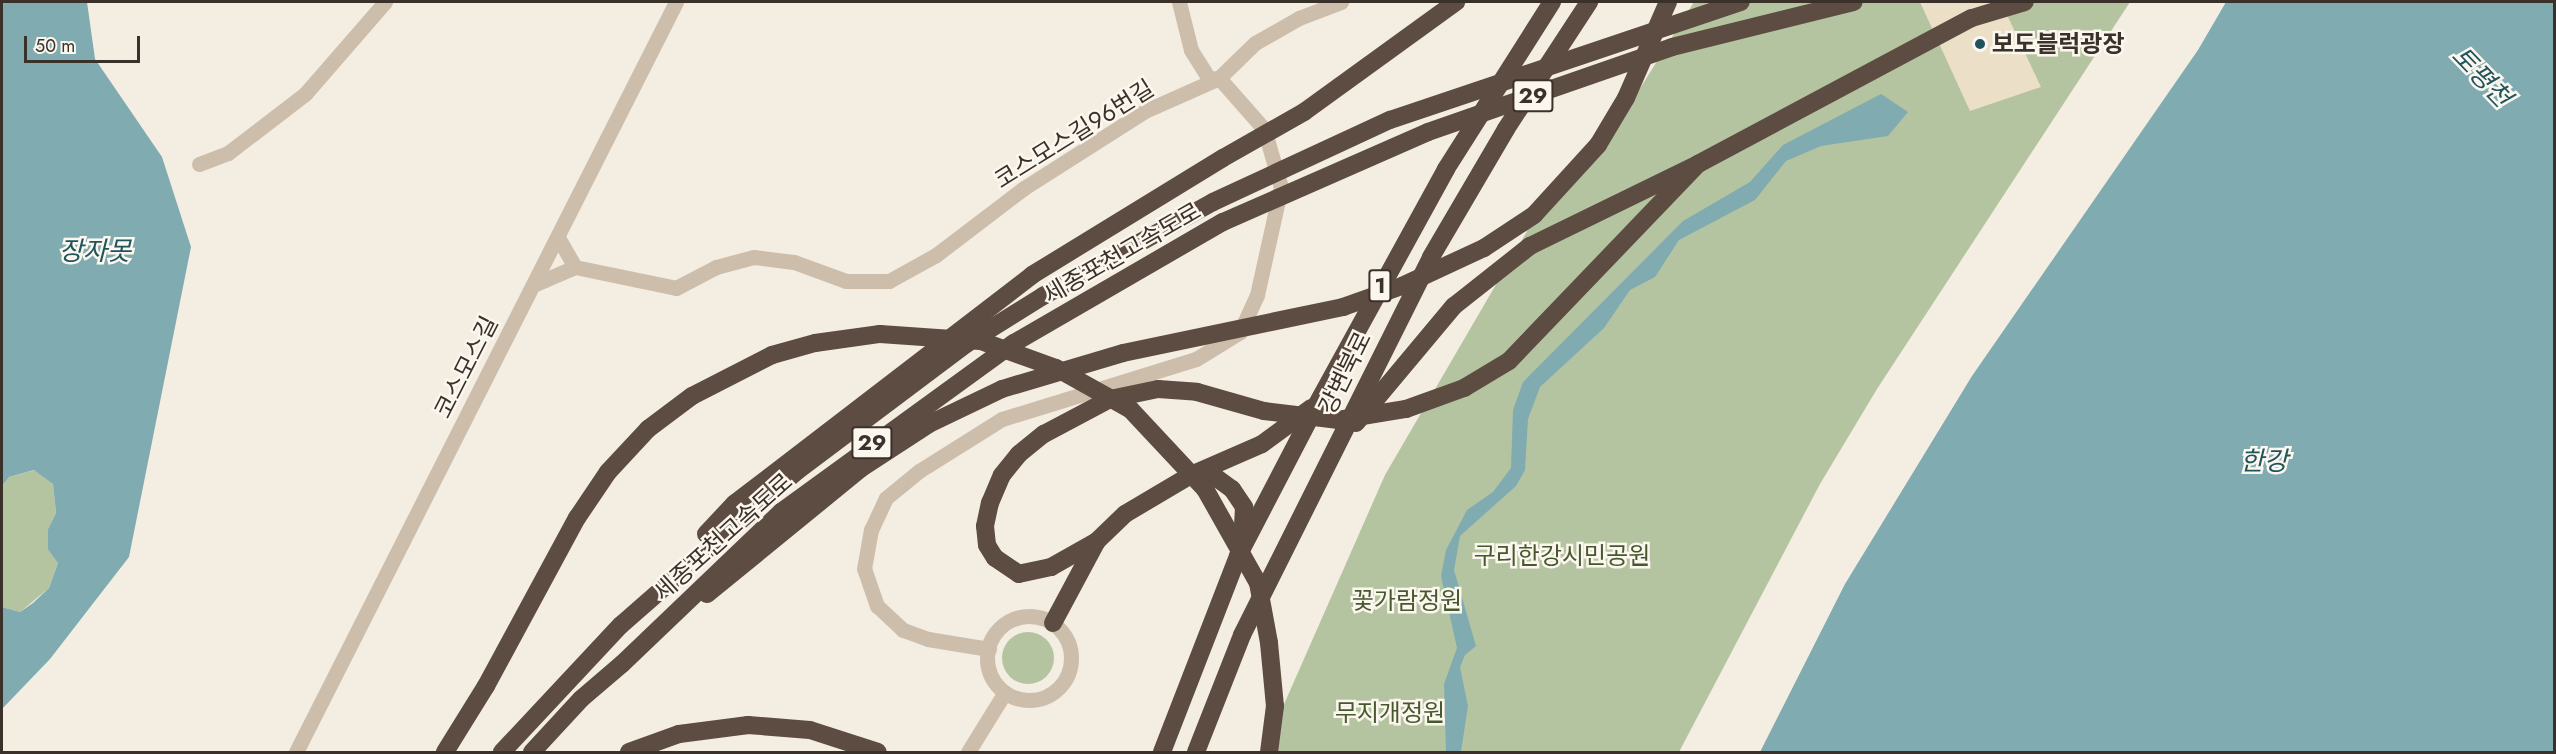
<!DOCTYPE html>
<meta charset="utf-8">
<style>
body{margin:0}
#map{position:relative;width:2556px;height:754px;overflow:hidden;background:#f4ede1;font-family:Jost,"Noto Sans KR",sans-serif}
div>[style]{position:absolute}
.green>*{inset:0;background:#b5c4a0}
.round{border-radius:50%}
.plaza>*{inset:0;background:#ecdfc8}
.water>*{inset:0;background:#7fabb1}
.street>*{height:15px;margin:-7.5px;padding:0 7.5px;transform-origin:7.5px;border-radius:7.5px;background:#cdbeac}
.street>.ring{margin:-7.5px;padding:0;box-sizing:content-box;background:none;border:15px solid #cdbeac;border-radius:50%}
.highway>*{height:18px;margin:-9px;padding:0 9px;transform-origin:9px;border-radius:9px;background:#5c4c42}
.highway-bridge>*{height:18px;margin:-9px;padding:0 9px;transform-origin:9px;border-radius:9px;background:#5c4c42}
.dots>*{width:16px;height:16px;translate:-50% -50%;box-sizing:border-box;border:3px solid #fbf6ee;border-radius:50%}
span{translate:-50% -50%;white-space:nowrap;text-align:center;line-height:1.15;-webkit-text-stroke:5px #fbf6ee;paint-order:stroke}
.shield-label span{padding:2px 4px;background:#fbf6ee;border:2px solid;border-radius:4px;-webkit-text-stroke-width:0}
.shield-label{font-size:22px;color:#3b312b;font-weight:700}
.poi-label{font-size:24px;color:#3b312b;font-weight:700}
.left{translate:0 -50%;text-align:left}
.street-label{font-size:24px;color:#3b312b}
.park-label{font-size:24px;color:#46592e}
.water-label{font-size:26px;color:#1f545d;font-style:italic}
.frame{position:absolute;inset:0;border:3px solid #3b312b;pointer-events:none}
.scale{position:absolute;left:24px;top:36px;width:116px;height:27px;box-sizing:border-box;border:3px solid #3b312b;border-top:0;padding-left:8px;font-size:18px;line-height:21px;white-space:nowrap;color:#3b312b;-webkit-text-stroke:4px #fbf6ee;paint-order:stroke}
</style>
<div id="map">
<div class="green">
<div style="clip-path:polygon(1694px 2px,2130px 2px,1877px 389px,1820px 484px,1679px 752px,1263px 752px,1385px 475px,1533px 221px,1609px 138px)"></div>
<div style="clip-path:polygon(35px 470px,53px 484px,56px 513px,48px 529px,58px 563px,49px 588px,20px 612px,2px 607px,2px 486px,9px 477px)"></div>
<div class="round" style="left:1002px;top:632px;width:52px;height:52px"></div>
</div>
<div class="plaza">
<div style="clip-path:polygon(1920px 2px,2001px 2px,2041px 87px,1970px 111px)"></div>
</div>
<div class="water">
<div style="clip-path:polygon(2px 2px,87px 2px,95px 59px,162px 157px,191px 247px,129px 557px,50px 659px,2px 709px,2px 607px,20px 612px,33px 603px,49px 588px,58px 563px,48px 549px,48px 529px,56px 513px,53px 484px,34px 470px,9px 477px,2px 486px)"></div>
<div style="clip-path:polygon(2226px 2px,2554px 2px,2554px 752px,1760px 752px,1845px 584px,1972px 376px,2198px 50px)"></div>
<div style="clip-path:polygon(1881px 94px,1908px 112px,1888px 136px,1821px 146px,1786px 161px,1755px 200px,1679px 240px,1655px 277px,1630px 290px,1604px 328px,1540px 387px,1528px 419px,1525px 470px,1516px 486px,1460px 536px,1454px 570px,1476px 646px,1465px 655px,1460px 667px,1468px 706px,1461px 752px,1446px 752px,1444px 684px,1457px 648px,1441px 576px,1446px 550px,1467px 510px,1493px 492px,1511px 468px,1513px 410px,1523px 382px,1683px 221px,1750px 182px,1783px 145px)"></div>
</div>
<div class="street">
<div style="left:1179px;top:2px;width:49px;rotate:76deg"></div>
<div style="left:1191px;top:50px;width:34px;rotate:58deg"></div>
<div style="left:1209px;top:79px;width:10px;rotate:-6deg"></div>
<div style="left:199px;top:164px;width:31px;rotate:-21deg"></div>
<div style="left:228px;top:153px;width:97px;rotate:-37.5deg"></div>
<div style="left:305px;top:94px;width:122px;rotate:-49deg"></div>
<div style="left:575px;top:267px;width:103px;rotate:11.7deg"></div>
<div style="left:676px;top:288px;width:45px;rotate:-27.7deg"></div>
<div style="left:716px;top:267px;width:39px;rotate:-15deg"></div>
<div style="left:754px;top:257px;width:40px;rotate:7.1deg"></div>
<div style="left:794px;top:262px;width:55px;rotate:20.1deg"></div>
<div style="left:846px;top:281px;width:43px"></div>
<div style="left:889px;top:281px;width:54px;rotate:-29deg"></div>
<div style="left:936px;top:255px;width:111px;rotate:-37.3deg"></div>
<div style="left:1024px;top:188px;width:143px;rotate:-32.5deg"></div>
<div style="left:1145px;top:111px;width:81px;rotate:-24deg"></div>
<div style="left:1219px;top:78px;width:50px;rotate:-44.2deg"></div>
<div style="left:1255px;top:43px;width:51px;rotate:-29.6deg"></div>
<div style="left:1299px;top:18px;width:45px;rotate:-20.9deg"></div>
<div style="left:533px;top:285px;width:46px;rotate:-23.2deg"></div>
<div style="left:575px;top:267px;width:34px;rotate:-120deg"></div>
<div class="ring" style="left:987px;top:616px;width:69px;height:69px"></div>
<div style="left:989px;top:649px;width:62px;rotate:-170.7deg"></div>
<div style="left:928px;top:639px;width:27px;rotate:-160deg"></div>
<div style="left:903px;top:630px;width:35px;rotate:-137deg"></div>
<div style="left:877px;top:606px;width:39px;rotate:-109deg"></div>
<div style="left:864px;top:569px;width:40px;rotate:-80deg"></div>
<div style="left:871px;top:530px;width:35px;rotate:-65deg"></div>
<div style="left:886px;top:498px;width:43px;rotate:-39.3deg"></div>
<div style="left:919px;top:471px;width:98px;rotate:-32.1deg"></div>
<div style="left:1002px;top:419px;width:203px;rotate:-17.2deg"></div>
<div style="left:1196px;top:359px;width:52px;rotate:-31.5deg"></div>
<div style="left:1240px;top:332px;width:41px;rotate:-65.3deg"></div>
<div style="left:1257px;top:295px;width:111px;rotate:-77.5deg"></div>
<div style="left:1281px;top:187px;width:60px;rotate:-106.3deg"></div>
<div style="left:1264px;top:129px;width:68px;rotate:-131.4deg"></div>
<div style="left:296px;top:752px;width:841px;rotate:-63.13deg"></div>
<div style="left:968px;top:752px;width:70px;rotate:-58.3deg"></div>
</div>
<div class="highway">
<div style="left:1304px;top:112px;width:188px;rotate:-35.9deg"></div>
<div style="left:1484px;top:248px;width:60px;rotate:-33.4deg"></div>
<div style="left:1534px;top:215px;width:95px;rotate:-47.6deg"></div>
<div style="left:1598px;top:145px;width:55px;rotate:-59.2deg"></div>
<div style="left:1626px;top:98px;width:105px;rotate:-66.4deg"></div>
<div style="left:1356px;top:423px;width:153px;rotate:-50.1deg"></div>
<div style="left:1454px;top:306px;width:97px;rotate:-38.3deg"></div>
<div style="left:1530px;top:246px;width:187px;rotate:-26deg"></div>
<div style="left:1698px;top:164px;width:310px;rotate:-28.1deg"></div>
<div style="left:1972px;top:18px;width:55px;rotate:-16.8deg"></div>
<div style="left:1193px;top:475px;width:25px;rotate:9deg"></div>
<div style="left:1218px;top:479px;width:17px;rotate:36deg"></div>
<div style="left:1232px;top:489px;width:22px;rotate:56deg"></div>
<div style="left:1244px;top:507px;width:34px;rotate:93deg"></div>
<div style="left:706px;top:534px;width:41px;rotate:-47deg"></div>
<div style="left:734px;top:504px;width:376px;rotate:-37.5deg"></div>
<div style="left:1032px;top:275px;width:224px;rotate:-31.5deg"></div>
<div style="left:1097px;top:541px;width:53px;rotate:150.5deg"></div>
<div style="left:1051px;top:567px;width:33px;rotate:168deg"></div>
<div style="left:1019px;top:574px;width:29px;rotate:-146deg"></div>
<div style="left:995px;top:558px;width:15px;rotate:-122deg"></div>
<div style="left:987px;top:545px;width:19px;rotate:-96deg"></div>
<div style="left:985px;top:526px;width:24px;rotate:-78deg"></div>
<div style="left:990px;top:503px;width:30px;rotate:-67deg"></div>
<div style="left:1002px;top:475px;width:27px;rotate:-51deg"></div>
<div style="left:1019px;top:454px;width:32px;rotate:-39deg"></div>
<div style="left:1044px;top:434px;width:75px;rotate:-27.9deg"></div>
<div style="left:1110px;top:399px;width:49px;rotate:-11.8deg"></div>
<div style="left:707px;top:594px;width:198px;rotate:-39.2deg"></div>
<div style="left:860px;top:469px;width:82px;rotate:-33.1deg"></div>
<div style="left:929px;top:424px;width:81px;rotate:-25.6deg"></div>
<div style="left:1002px;top:389px;width:126px;rotate:-16.6deg"></div>
<div style="left:1053px;top:623px;width:93px;rotate:-61.8deg"></div>
<div style="left:1097px;top:541px;width:39px;rotate:-44deg"></div>
<div style="left:1125px;top:514px;width:77px;rotate:-30.6deg"></div>
<div style="left:1191px;top:475px;width:77px;rotate:-23.6deg"></div>
<div style="left:1262px;top:444px;width:61px;rotate:-36.3deg"></div>
<div style="left:445px;top:752px;width:78px;rotate:-58.2deg"></div>
<div style="left:486px;top:686px;width:191px;rotate:-61.6deg"></div>
<div style="left:577px;top:518px;width:55px;rotate:-56deg"></div>
<div style="left:608px;top:472px;width:59px;rotate:-47.1deg"></div>
<div style="left:648px;top:429px;width:55px;rotate:-36.9deg"></div>
<div style="left:692px;top:396px;width:90px;rotate:-27.1deg"></div>
<div style="left:502px;top:752px;width:174px;rotate:-46.9deg"></div>
<div style="left:621px;top:625px;width:234px;rotate:-41.2deg"></div>
<div style="left:797px;top:471px;width:211px;rotate:-36.9deg"></div>
<div style="left:966px;top:344px;width:91px;rotate:-31.9deg"></div>
<div style="left:1043px;top:296px;width:194px;rotate:-28.9deg"></div>
<div style="left:532px;top:752px;width:72px;rotate:-47.2deg"></div>
<div style="left:581px;top:699px;width:54px;rotate:-40.5deg"></div>
<div style="left:622px;top:664px;width:220px;rotate:-43.7deg"></div>
<div style="left:781px;top:512px;width:288px;rotate:-36deg"></div>
<div style="left:1014px;top:343px;width:241px;rotate:-30.1deg"></div>
<div style="left:629px;top:752px;width:53px;rotate:-19.8deg"></div>
<div style="left:679px;top:734px;width:70px;rotate:-7.4deg"></div>
<div style="left:748px;top:725px;width:62px;rotate:4.6deg"></div>
<div style="left:810px;top:730px;width:71px;rotate:17.9deg"></div>
<div style="left:1162px;top:752px;width:210px;rotate:-68.8deg"></div>
<div style="left:1238px;top:556px;width:171px;rotate:-62.5deg"></div>
<div style="left:1317px;top:404px;width:268px;rotate:-61.2deg"></div>
<div style="left:1446px;top:169px;width:198px;rotate:-57.6deg"></div>
<div style="left:1196px;top:752px;width:126px;rotate:-68.5deg"></div>
<div style="left:1242px;top:635px;width:423px;rotate:-63.4deg"></div>
<div style="left:1431px;top:257px;width:148px;rotate:-59.6deg"></div>
<div style="left:1506px;top:129px;width:152px;rotate:-56.8deg"></div>
</div>
<div class="highway-bridge">
<div style="left:1223px;top:158px;width:93px;rotate:-29.6deg"></div>
<div style="left:1213px;top:202px;width:195px;rotate:-24.9deg"></div>
<div style="left:1390px;top:120px;width:370px;rotate:-18.6deg"></div>
<div style="left:1223px;top:222px;width:224px;rotate:-23.7deg"></div>
<div style="left:1428px;top:132px;width:258px;rotate:-19.2deg"></div>
<div style="left:1672px;top:47px;width:187px;rotate:-13.9deg"></div>
<div style="left:1123px;top:353px;width:225px;rotate:-11.8deg"></div>
<div style="left:1343px;top:307px;width:63px;rotate:-19.6deg"></div>
<div style="left:1402px;top:286px;width:90px;rotate:-24.9deg"></div>
<div style="left:772px;top:355px;width:45px;rotate:-15.6deg"></div>
<div style="left:815px;top:343px;width:66px;rotate:-7.9deg"></div>
<div style="left:880px;top:334px;width:101px;rotate:4deg"></div>
<div style="left:981px;top:341px;width:80px;rotate:19.8deg"></div>
<div style="left:1056px;top:368px;width:86px;rotate:29.2deg"></div>
<div style="left:1131px;top:410px;width:108px;rotate:46.9deg"></div>
<div style="left:1205px;top:489px;width:108px;rotate:60.6deg"></div>
<div style="left:1258px;top:583px;width:61px;rotate:79.6deg"></div>
<div style="left:1269px;top:643px;width:63px;rotate:84.6deg"></div>
<div style="left:1275px;top:706px;width:46px;rotate:97.4deg"></div>
<div style="left:1158px;top:389px;width:39px;rotate:4deg"></div>
<div style="left:1197px;top:392px;width:70px;rotate:15.8deg"></div>
<div style="left:1264px;top:411px;width:75px;rotate:6.9deg"></div>
<div style="left:1338px;top:420px;width:69px;rotate:-9.2deg"></div>
<div style="left:1406px;top:409px;width:62px;rotate:-19.9deg"></div>
<div style="left:1464px;top:388px;width:52px;rotate:-31deg"></div>
<div style="left:1509px;top:361px;width:273px;rotate:-46.2deg"></div>
</div>
<div class="dots">
<div style="left:1980px;top:44px;background:#1f545d"></div>
</div>
<div class="shield-label">
<span style="left:1533px;top:96px">29</span>
<span style="left:1380px;top:286px">1</span>
<span style="left:872px;top:443px">29</span>
</div>
<div class="poi-label">
<span class="left" style="left:1992px;top:44px">보도블럭광장</span>
</div>
<div class="street-label">
<span style="left:1074px;top:134px;rotate:-32deg">코스모스길96번길</span>
<span style="left:1122px;top:253px;rotate:-30deg">세종포천고속도로</span>
<span style="left:466px;top:367px;rotate:-63deg">코스모스길</span>
<span style="left:1345px;top:373px;rotate:-64deg">강변북로</span>
<span style="left:723px;top:537px;rotate:-42deg">세종포천고속도로</span>
</div>
<div class="park-label">
<span style="left:1562px;top:556px">구리한강시민공원</span>
<span style="left:1407px;top:601px">꽃가람정원</span>
<span style="left:1390px;top:713px">무지개정원</span>
</div>
<div class="water-label">
<span style="left:2481px;top:77px;rotate:46deg">토평천</span>
<span style="left:95px;top:252px">장자못</span>
<span style="left:2264px;top:462px">한강</span>
</div>
<div class="frame"></div>
<div class="scale">50 m</div>
</div>
